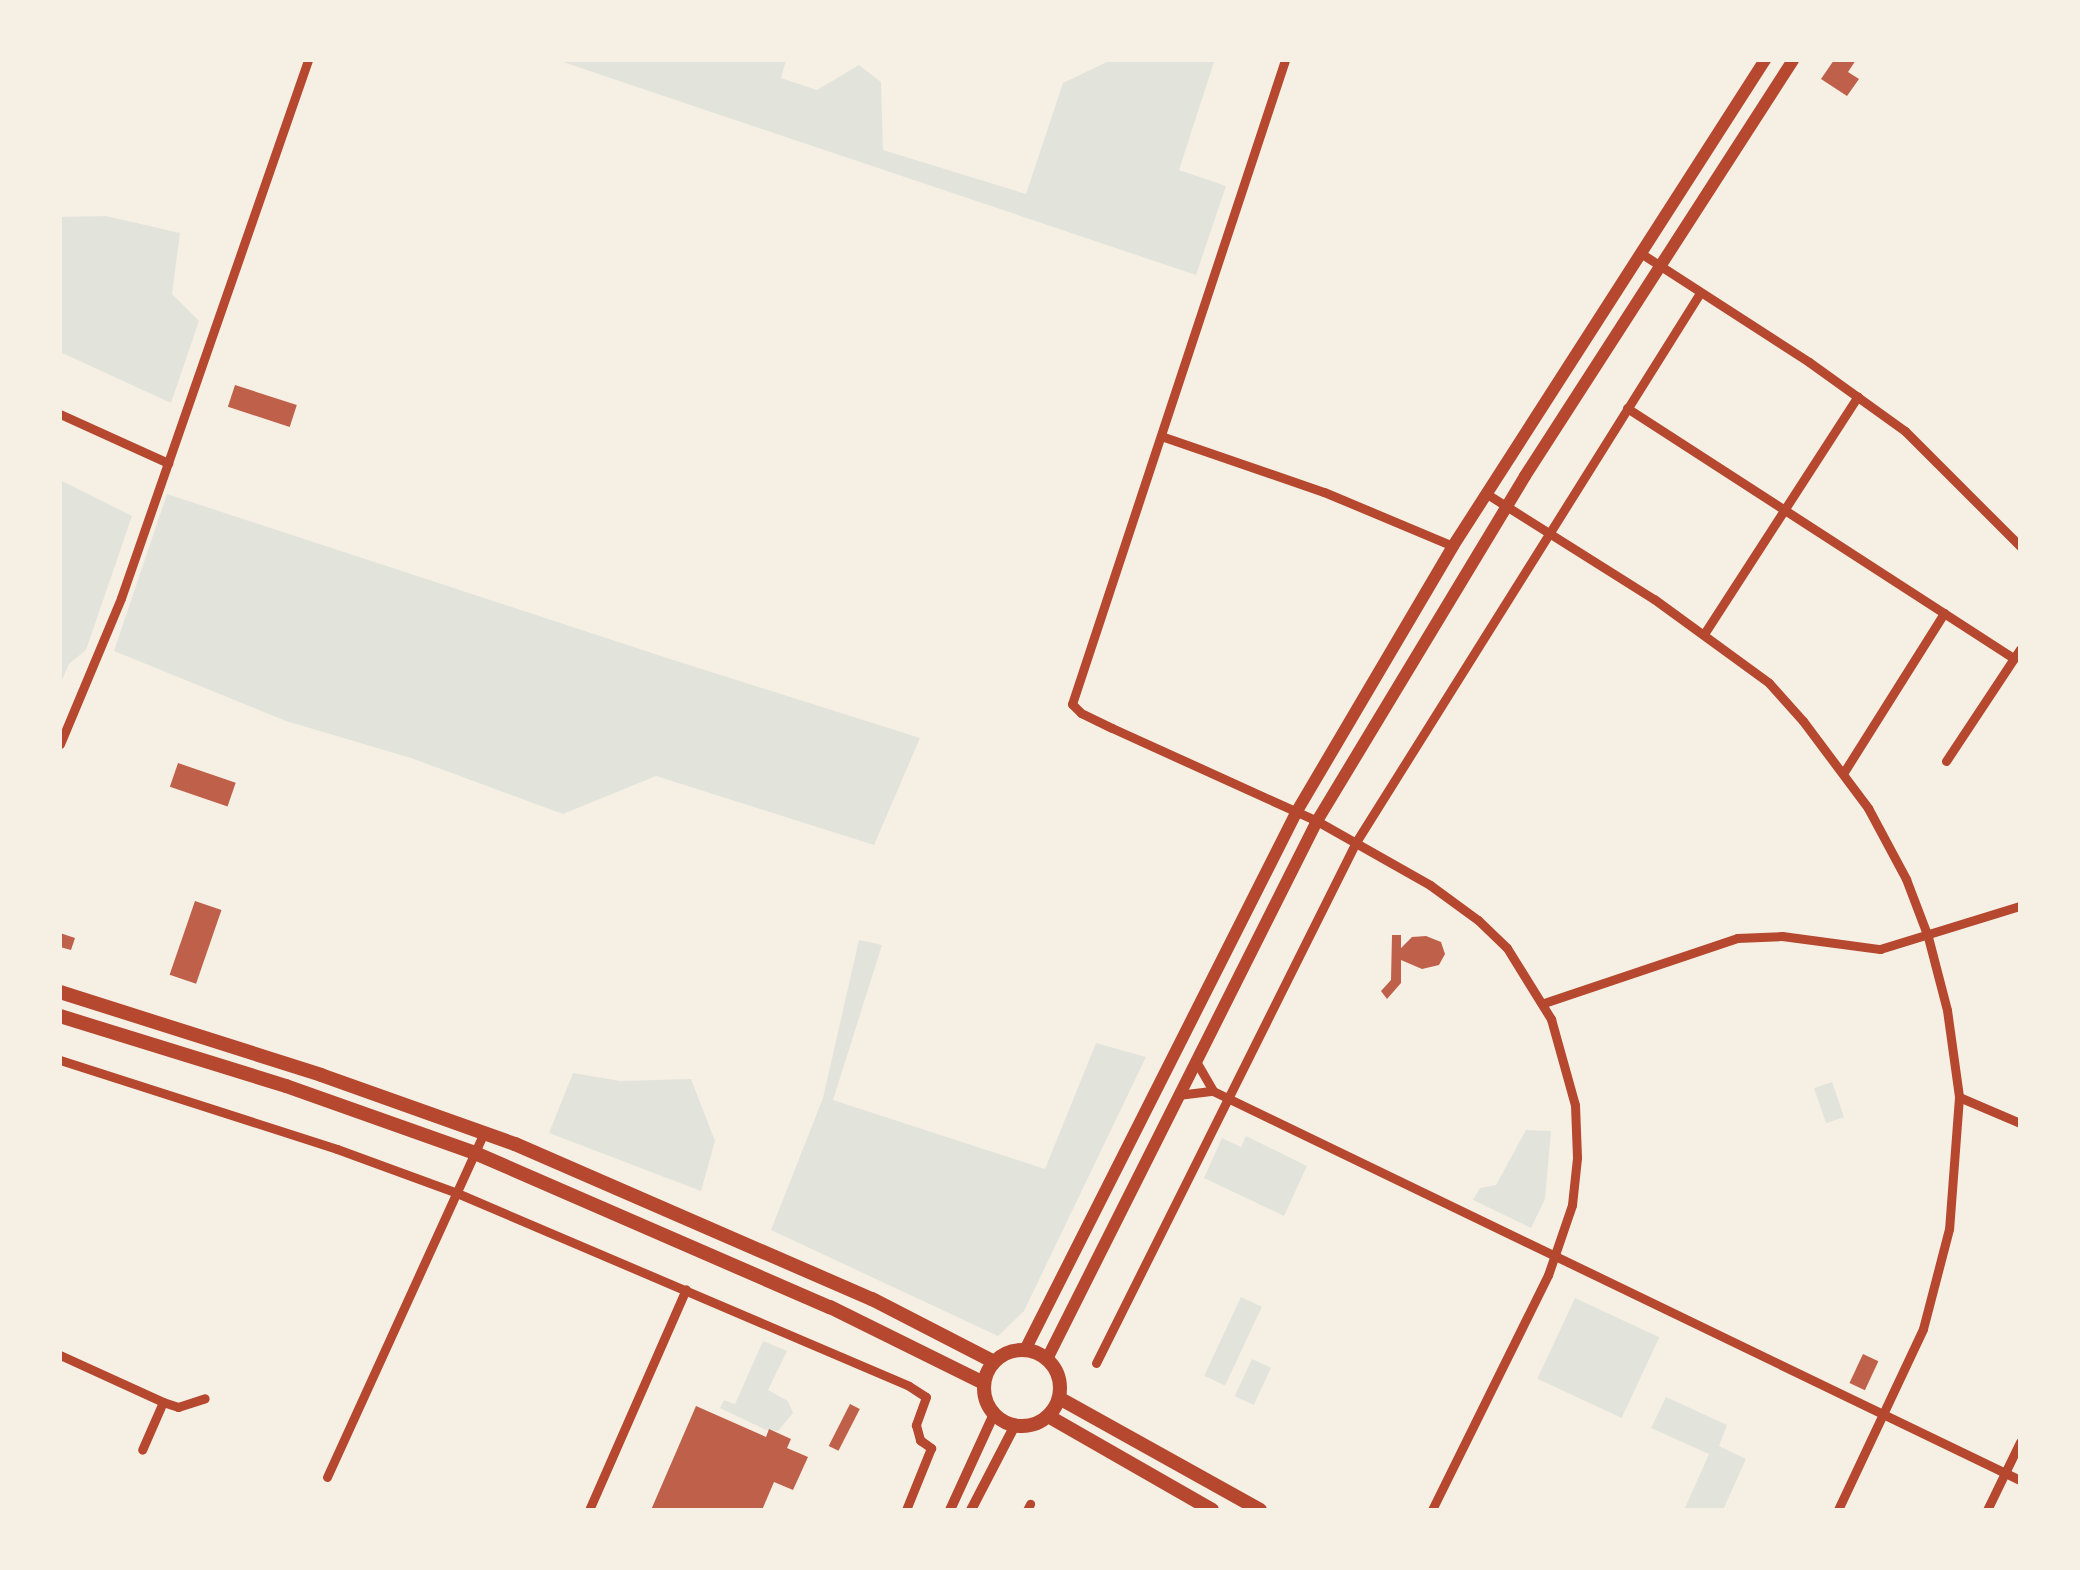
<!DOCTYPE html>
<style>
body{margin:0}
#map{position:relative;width:2080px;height:1570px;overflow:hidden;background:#f6efe4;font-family:"Exo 2",sans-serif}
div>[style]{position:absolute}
.green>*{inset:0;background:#e2e4dc;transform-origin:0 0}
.building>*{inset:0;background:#bf614a;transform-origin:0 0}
.minor>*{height:9px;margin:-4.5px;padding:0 4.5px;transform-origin:4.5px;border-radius:4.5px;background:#b5482f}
.tertiary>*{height:10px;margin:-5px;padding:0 5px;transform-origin:5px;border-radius:5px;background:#b5482f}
.secondary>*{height:12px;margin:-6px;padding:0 6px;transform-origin:6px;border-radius:6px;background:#b5482f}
.primary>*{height:14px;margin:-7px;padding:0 7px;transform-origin:7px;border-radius:7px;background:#b5482f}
.primary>.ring{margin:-7px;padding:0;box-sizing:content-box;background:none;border:14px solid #b5482f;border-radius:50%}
span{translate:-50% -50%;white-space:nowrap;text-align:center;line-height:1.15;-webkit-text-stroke:9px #f6efe4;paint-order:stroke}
.frame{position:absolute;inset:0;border:62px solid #f6efe4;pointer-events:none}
</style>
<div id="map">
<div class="green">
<div style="clip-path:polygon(557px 60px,786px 60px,781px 78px,817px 90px,859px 65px,881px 82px,883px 150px,1026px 194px,1063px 83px,1111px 60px,1208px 60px,1214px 62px,1179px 170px,1226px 186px,1196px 275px)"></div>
<div style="clip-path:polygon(106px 216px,180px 233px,172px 294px,199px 321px,171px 403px,60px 352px,60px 217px)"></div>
<div style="clip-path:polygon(60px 480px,132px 516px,86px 650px,69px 664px,60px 685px)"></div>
<div style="clip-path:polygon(167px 494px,667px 658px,920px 738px,874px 845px,656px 776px,563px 814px,411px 758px,286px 721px,114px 651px)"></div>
<div style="clip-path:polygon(859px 940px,882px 945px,833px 1100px,1045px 1169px,1096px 1043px,1146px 1057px,1024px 1311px,998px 1336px,771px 1230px,823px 1098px)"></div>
<div style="clip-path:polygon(573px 1073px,620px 1081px,691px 1079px,715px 1141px,701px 1191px,549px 1133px)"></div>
<div style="left:1832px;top:1082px;width:37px;height:19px;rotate:71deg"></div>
<div style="clip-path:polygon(1526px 1130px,1551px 1131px,1545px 1199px,1531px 1228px,1473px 1200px,1480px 1188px,1496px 1185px)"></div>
<div style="clip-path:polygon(1246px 1136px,1307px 1166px,1284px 1216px,1204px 1178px,1222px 1138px,1241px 1147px)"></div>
<div style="left:1241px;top:1297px;width:23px;height:87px;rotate:25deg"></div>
<div style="left:1575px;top:1298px;width:93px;height:89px;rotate:25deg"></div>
<div style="clip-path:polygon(763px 1341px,787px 1351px,768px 1390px,788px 1401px,793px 1413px,778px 1431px,766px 1430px,720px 1408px,724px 1400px,735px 1404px)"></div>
<div style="left:1252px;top:1359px;width:21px;height:41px;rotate:25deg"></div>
<div style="clip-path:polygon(1666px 1397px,1727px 1425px,1719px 1446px,1746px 1459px,1723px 1510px,1684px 1510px,1709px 1454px,1651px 1428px)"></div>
</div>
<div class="building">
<div style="clip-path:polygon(1834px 60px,1856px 60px,1848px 72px,1859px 79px,1847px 96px,1821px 79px)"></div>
<div style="left:235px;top:385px;width:65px;height:23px;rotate:18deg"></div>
<div style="left:178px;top:763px;width:61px;height:25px;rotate:19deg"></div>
<div style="left:195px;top:901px;width:28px;height:78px;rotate:19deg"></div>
<div style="clip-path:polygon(60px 933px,75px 938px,71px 950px,60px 947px)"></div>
<div style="clip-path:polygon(1392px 935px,1401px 935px,1401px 948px,1412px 937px,1426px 936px,1441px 942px,1445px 954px,1439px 965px,1422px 969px,1401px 960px,1401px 983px,1387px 999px,1381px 991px,1391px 980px)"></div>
<div style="left:1863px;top:1354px;width:17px;height:32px;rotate:25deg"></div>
<div style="left:850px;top:1404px;width:11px;height:47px;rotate:27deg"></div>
<div style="clip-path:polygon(696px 1406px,766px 1437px,769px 1429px,791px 1439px,787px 1448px,808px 1457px,793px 1490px,774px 1482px,762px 1510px,651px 1510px)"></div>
</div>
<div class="minor">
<div style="left:1285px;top:60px;width:678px;rotate:108.3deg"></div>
<div style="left:1072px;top:704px;width:13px;rotate:45deg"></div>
<div style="left:1081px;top:713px;width:34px;rotate:26deg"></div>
<div style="left:1112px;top:728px;width:225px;rotate:24.4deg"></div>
<div style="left:1317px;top:821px;width:130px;rotate:29.5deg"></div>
<div style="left:1430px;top:885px;width:59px;rotate:36.1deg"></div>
<div style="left:1478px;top:920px;width:40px;rotate:44deg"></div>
<div style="left:1507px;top:948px;width:84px;rotate:58.2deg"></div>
<div style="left:1551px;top:1019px;width:89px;rotate:74.4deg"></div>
<div style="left:1575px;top:1105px;width:53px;rotate:87.8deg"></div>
<div style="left:1577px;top:1158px;width:47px;rotate:96.1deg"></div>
<div style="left:1572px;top:1205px;width:74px;rotate:108.9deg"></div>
<div style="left:1548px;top:1275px;width:262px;rotate:116.3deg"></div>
<div style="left:1642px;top:254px;width:199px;rotate:32.9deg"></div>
<div style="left:1809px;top:362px;width:118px;rotate:35.7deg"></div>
<div style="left:1905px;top:431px;width:163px;rotate:45deg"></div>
<div style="left:1627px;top:408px;width:461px;rotate:32.9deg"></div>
<div style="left:60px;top:414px;width:119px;rotate:24.4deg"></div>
<div style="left:1161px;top:436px;width:172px;rotate:19deg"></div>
<div style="left:1324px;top:492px;width:140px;rotate:22.7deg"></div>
<div style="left:1487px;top:494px;width:197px;rotate:32.2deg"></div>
<div style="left:1654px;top:599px;width:142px;rotate:36.1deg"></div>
<div style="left:1769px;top:683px;width:51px;rotate:48.2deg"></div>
<div style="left:1803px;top:721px;width:109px;rotate:53.2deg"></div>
<div style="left:1868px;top:808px;width:81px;rotate:61.8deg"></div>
<div style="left:1906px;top:879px;width:62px;rotate:69.2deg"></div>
<div style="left:1928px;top:937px;width:75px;rotate:75.4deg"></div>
<div style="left:1947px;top:1010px;width:88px;rotate:82.1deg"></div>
<div style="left:1959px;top:1097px;width:132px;rotate:94.3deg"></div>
<div style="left:1949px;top:1229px;width:103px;rotate:104.6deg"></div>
<div style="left:1923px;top:1329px;width:200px;rotate:115.2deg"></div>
<div style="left:1704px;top:634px;width:283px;rotate:-57.1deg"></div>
<div style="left:60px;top:744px;width:158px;rotate:-67.3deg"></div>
<div style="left:121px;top:598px;width:570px;rotate:-70.83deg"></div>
<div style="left:1946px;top:761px;width:134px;rotate:-56.5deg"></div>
<div style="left:1844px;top:772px;width:188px;rotate:-57.8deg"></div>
<div style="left:1544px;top:1003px;width:204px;rotate:-18.6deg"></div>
<div style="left:1737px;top:938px;width:45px;rotate:-2.5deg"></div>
<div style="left:1782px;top:936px;width:99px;rotate:7.6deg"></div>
<div style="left:1880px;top:949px;width:146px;rotate:-17.1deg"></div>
<div style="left:60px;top:1060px;width:291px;rotate:17.8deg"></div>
<div style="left:337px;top:1149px;width:128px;rotate:20.1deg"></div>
<div style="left:457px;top:1193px;width:491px;rotate:23.1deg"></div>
<div style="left:909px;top:1386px;width:20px;rotate:33deg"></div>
<div style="left:926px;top:1397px;width:30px;rotate:110deg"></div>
<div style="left:916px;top:1425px;width:16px;rotate:75deg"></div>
<div style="left:920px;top:1440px;width:14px;rotate:36deg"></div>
<div style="left:931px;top:1448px;width:67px;rotate:112deg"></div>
<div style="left:1197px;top:1063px;width:32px;rotate:60deg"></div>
<div style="left:1178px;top:1095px;width:35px;rotate:-7deg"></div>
<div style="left:1213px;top:1091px;width:896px;rotate:25.74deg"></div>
<div style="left:1959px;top:1097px;width:66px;rotate:23.1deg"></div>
<div style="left:60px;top:1355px;width:113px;rotate:24.5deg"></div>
<div style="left:163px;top:1402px;width:52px;rotate:113.6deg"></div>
<div style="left:1096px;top:1363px;width:582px;rotate:-63.48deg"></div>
<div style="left:1356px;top:842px;width:648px;rotate:-57.93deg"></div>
<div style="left:163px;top:1402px;width:16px;rotate:18deg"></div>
<div style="left:178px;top:1407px;width:28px;rotate:-18deg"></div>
<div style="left:327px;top:1477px;width:379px;rotate:-65.5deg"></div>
<div style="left:589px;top:1510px;width:241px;rotate:-66.3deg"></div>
<div style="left:1027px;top:1510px;width:7px;rotate:-63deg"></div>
<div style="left:1987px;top:1510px;width:76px;rotate:-64.1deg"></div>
</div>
<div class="tertiary">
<div style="left:950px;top:1510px;width:106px;rotate:-65.4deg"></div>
<div style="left:971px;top:1510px;width:96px;rotate:-62.6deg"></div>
</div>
<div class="secondary">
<div style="left:1025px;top:1350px;width:604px;rotate:-63.22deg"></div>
<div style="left:1297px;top:811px;width:308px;rotate:-59.5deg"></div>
<div style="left:1453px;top:546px;width:578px;rotate:-57.3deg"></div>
<div style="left:1047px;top:1359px;width:602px;rotate:-63.35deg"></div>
<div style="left:1317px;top:821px;width:403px;rotate:-58.9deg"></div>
<div style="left:1525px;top:476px;width:495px;rotate:-57.2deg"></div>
</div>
<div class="primary">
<div style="left:60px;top:992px;width:274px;rotate:17.6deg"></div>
<div style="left:321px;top:1075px;width:206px;rotate:19.6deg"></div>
<div style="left:515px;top:1144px;width:389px;rotate:23.5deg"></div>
<div style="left:872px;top:1299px;width:137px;rotate:27.3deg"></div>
<div style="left:60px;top:1016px;width:237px;rotate:17.2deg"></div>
<div style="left:286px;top:1086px;width:201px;rotate:19.5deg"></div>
<div style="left:475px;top:1153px;width:387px;rotate:23.5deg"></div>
<div style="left:830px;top:1307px;width:172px;rotate:26.3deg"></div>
<div class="ring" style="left:984px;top:1350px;width:62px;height:62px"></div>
<div style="left:1059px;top:1398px;width:230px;rotate:29.1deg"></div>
<div style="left:1048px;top:1416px;width:189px;rotate:29.8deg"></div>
</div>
<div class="frame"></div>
</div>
